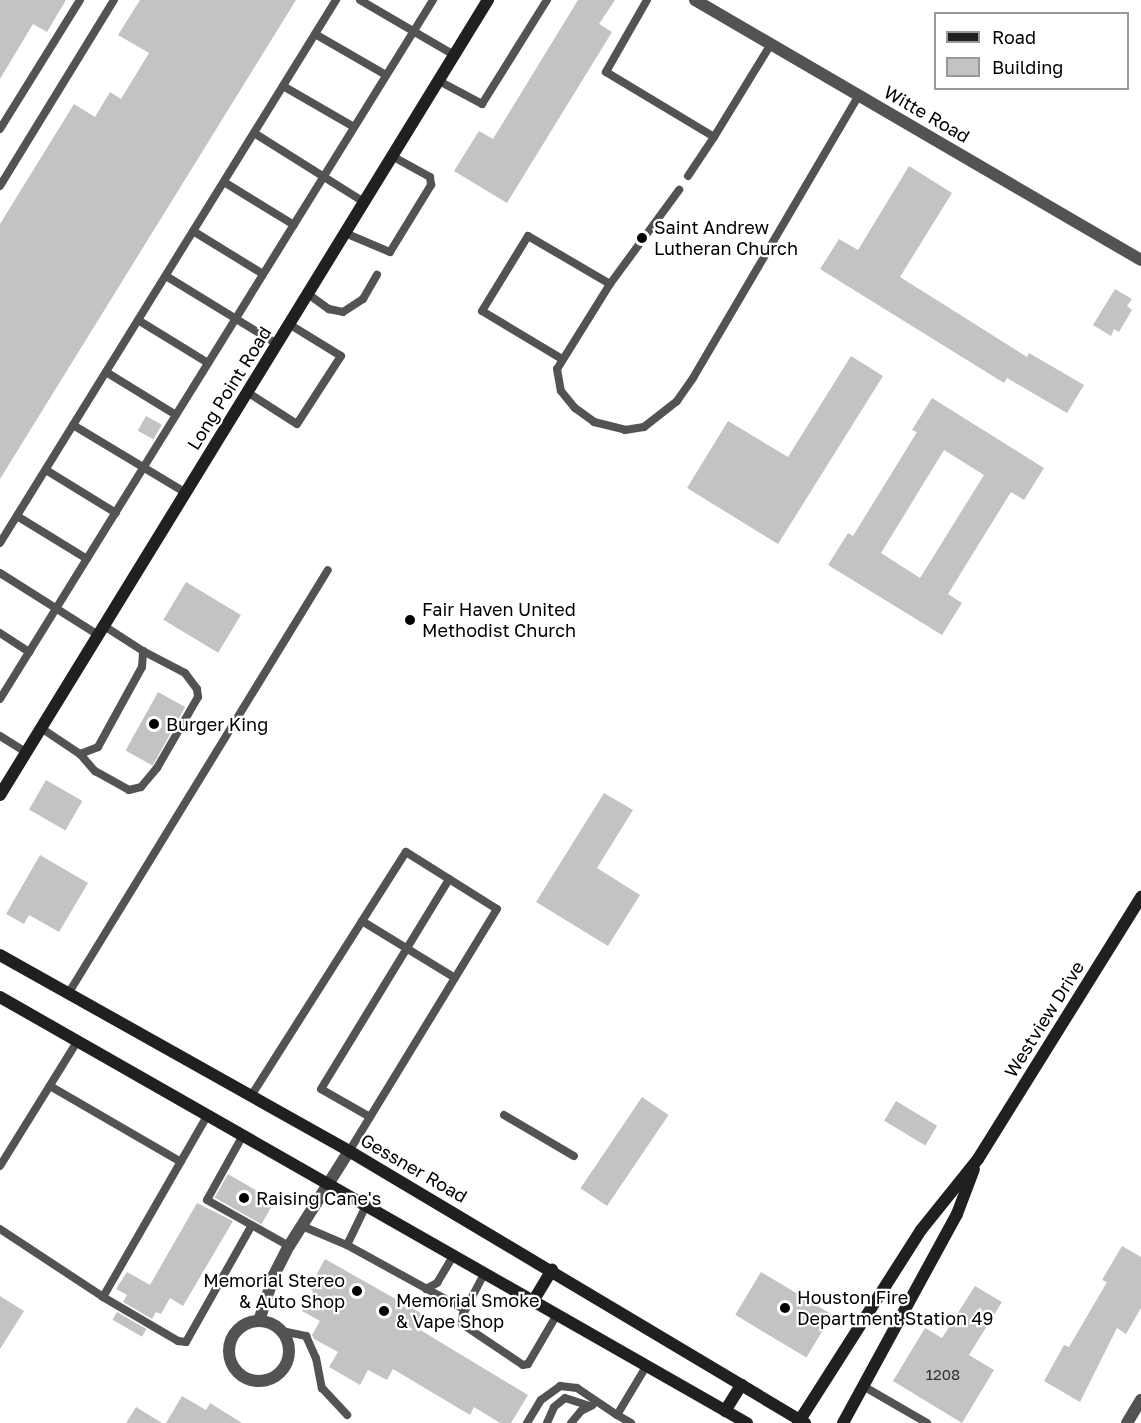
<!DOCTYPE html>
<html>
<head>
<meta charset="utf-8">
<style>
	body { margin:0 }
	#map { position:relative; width:1141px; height:1423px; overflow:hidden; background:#fff; font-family:"Golos Text",sans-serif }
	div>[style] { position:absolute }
	.building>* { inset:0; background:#c3c3c3; transform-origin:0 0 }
	.service>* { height:8px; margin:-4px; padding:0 4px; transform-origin:4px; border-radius:4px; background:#535353 }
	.minor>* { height:12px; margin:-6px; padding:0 6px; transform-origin:6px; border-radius:6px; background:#535353 }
	.minor>.ring { margin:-6px; padding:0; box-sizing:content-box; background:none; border:12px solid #535353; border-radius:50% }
	.tertiary>* { height:12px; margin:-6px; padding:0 6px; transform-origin:6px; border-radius:6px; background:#535353 }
	.secondary>* { height:12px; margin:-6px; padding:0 6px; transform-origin:6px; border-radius:6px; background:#202020 }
	.dots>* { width:16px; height:16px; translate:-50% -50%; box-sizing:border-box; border:3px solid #fff; border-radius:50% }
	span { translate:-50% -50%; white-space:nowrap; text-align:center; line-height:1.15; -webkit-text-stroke:4.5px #fff; paint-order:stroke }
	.number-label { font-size:15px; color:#313131 }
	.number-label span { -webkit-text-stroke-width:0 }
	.street-label { font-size:18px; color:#000 }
	.poi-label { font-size:18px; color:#000 }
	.left { translate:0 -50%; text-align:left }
	.right { translate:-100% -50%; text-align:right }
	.legend { position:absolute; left:934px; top:12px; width:195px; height:78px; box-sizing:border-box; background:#fff; border:2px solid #999; margin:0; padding:8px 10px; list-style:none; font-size:18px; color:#000 }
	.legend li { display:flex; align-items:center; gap:12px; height:30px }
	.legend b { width:30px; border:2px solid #999 }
</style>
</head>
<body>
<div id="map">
	<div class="building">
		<i style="clip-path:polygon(0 0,66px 0,47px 32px,33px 24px,0 79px)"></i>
		<i style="clip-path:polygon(140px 0,296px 0,0 479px,0 224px,74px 104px,95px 117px,110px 92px,121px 99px,149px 53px,118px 35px)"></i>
		<i style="clip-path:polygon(578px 0,615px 0,599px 24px,612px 32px,507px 203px,454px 171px,479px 131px,493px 139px)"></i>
		<i style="clip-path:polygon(909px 166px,952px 193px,900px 277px,1027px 357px,1029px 353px,1084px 385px,1067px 413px,1007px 378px,1004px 383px,820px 269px,839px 239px,858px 250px)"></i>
		<i style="clip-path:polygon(1115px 289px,1132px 299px,1127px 306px,1132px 310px,1119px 332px,1114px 329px,1111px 336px,1093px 325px)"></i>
		<i style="clip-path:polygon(851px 356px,883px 376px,778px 544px,687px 488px,728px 421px,788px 457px)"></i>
		<i style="clip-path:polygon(evenodd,932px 398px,1044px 468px,1024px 500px,1011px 492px,948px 594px,962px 603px,942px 635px,828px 565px,848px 533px,853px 536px,917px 432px,912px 430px,932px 398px,944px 450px,984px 475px,920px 578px,881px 553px,944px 450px)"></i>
		<i style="left:146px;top:416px;width:18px;height:17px;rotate:29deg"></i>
		<i style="left:186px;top:582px;width:64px;height:44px;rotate:31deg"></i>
		<i style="left:158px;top:692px;width:31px;height:67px;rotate:29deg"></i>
		<i style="left:46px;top:780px;width:42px;height:34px;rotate:30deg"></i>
		<i style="clip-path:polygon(604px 793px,633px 810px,597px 868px,640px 895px,608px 946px,536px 902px)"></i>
		<i style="clip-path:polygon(40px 855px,88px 883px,59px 932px,29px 915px,24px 924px,6px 914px)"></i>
		<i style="left:642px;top:1097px;width:32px;height:110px;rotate:34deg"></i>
		<i style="left:896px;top:1101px;width:48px;height:23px;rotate:31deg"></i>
		<i style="left:228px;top:1174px;width:54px;height:27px;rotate:30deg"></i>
		<i style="clip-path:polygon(197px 1203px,233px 1221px,183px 1306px,170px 1298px,161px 1314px,156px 1312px,152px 1319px,123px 1302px,127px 1295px,116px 1289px,127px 1272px,150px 1285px)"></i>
		<i style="clip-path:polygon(1122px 1246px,1141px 1257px,1141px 1308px,1126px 1334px,1117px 1328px,1080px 1402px,1044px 1381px,1064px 1345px,1069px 1347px,1107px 1282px,1102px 1280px)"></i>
		<i style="clip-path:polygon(325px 1259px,424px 1315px,417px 1328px,528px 1395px,511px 1423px,500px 1423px,474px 1407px,470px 1415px,393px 1369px,387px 1380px,368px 1370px,360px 1385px,329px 1367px,338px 1352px,314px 1339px,312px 1335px,320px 1321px,302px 1311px,313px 1291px,309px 1288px)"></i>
		<i style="left:761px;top:1272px;width:83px;height:50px;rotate:31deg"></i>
		<i style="clip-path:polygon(975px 1286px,1002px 1302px,969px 1355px,994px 1370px,962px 1423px,893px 1381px,925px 1328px,942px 1338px)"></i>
		<i style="clip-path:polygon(0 1296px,24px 1311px,0 1349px)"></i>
		<i style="left:117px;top:1312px;width:34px;height:9px;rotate:30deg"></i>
		<i style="clip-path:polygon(182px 1396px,206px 1410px,210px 1403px,242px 1423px,166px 1423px)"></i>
		<i style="clip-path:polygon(136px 1407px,162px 1423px,126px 1423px)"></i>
	</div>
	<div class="service">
		<i style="left:360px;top:0;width:109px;rotate:30.3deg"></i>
		<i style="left:647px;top:0;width:83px;rotate:119.7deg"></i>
		<i style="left:606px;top:72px;width:126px;rotate:31deg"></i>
		<i style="left:714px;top:137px;width:109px;rotate:-58.5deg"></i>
		<i style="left:315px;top:34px;width:82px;rotate:30deg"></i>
		<i style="left:439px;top:81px;width:49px;rotate:28.1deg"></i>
		<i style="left:482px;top:104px;width:123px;rotate:-58deg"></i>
		<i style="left:283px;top:86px;width:82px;rotate:30deg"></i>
		<i style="left:0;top:129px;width:152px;rotate:-58.2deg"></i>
		<i style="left:254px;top:133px;width:130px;rotate:32.1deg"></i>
		<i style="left:688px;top:176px;width:47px;rotate:-56.3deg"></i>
		<i style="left:224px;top:182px;width:82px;rotate:31.6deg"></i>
		<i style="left:0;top:186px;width:218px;rotate:-58.5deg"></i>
		<i style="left:193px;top:231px;width:82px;rotate:31.6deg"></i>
		<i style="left:345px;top:233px;width:49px;rotate:22.9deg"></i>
		<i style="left:390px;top:252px;width:79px;rotate:-58.5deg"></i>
		<i style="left:431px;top:185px;width:8px;rotate:-97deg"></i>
		<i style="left:430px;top:177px;width:43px;rotate:-151.1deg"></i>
		<i style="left:166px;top:276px;width:130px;rotate:31.5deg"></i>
		<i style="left:610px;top:284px;width:117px;rotate:-53.7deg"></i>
		<i style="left:308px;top:294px;width:26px;rotate:36deg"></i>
		<i style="left:329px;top:309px;width:14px;rotate:12deg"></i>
		<i style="left:343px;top:312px;width:24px;rotate:-33deg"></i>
		<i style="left:363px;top:299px;width:28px;rotate:-60deg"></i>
		<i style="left:138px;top:320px;width:82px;rotate:31.6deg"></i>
		<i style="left:562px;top:359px;width:93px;rotate:-149deg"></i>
		<i style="left:482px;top:311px;width:88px;rotate:-58.5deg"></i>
		<i style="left:528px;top:236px;width:95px;rotate:30.3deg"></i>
		<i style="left:610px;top:284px;width:100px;rotate:121.9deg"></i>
		<i style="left:557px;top:369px;width:22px;rotate:80deg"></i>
		<i style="left:561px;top:391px;width:22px;rotate:51deg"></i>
		<i style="left:575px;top:408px;width:24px;rotate:36deg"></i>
		<i style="left:594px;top:422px;width:32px;rotate:14deg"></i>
		<i style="left:625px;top:430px;width:19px;rotate:-9deg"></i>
		<i style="left:644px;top:427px;width:42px;rotate:-38.2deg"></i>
		<i style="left:677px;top:401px;width:28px;rotate:-55deg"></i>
		<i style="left:693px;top:378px;width:328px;rotate:-59.6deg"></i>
		<i style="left:106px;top:372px;width:82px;rotate:31.6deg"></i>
		<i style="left:247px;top:392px;width:59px;rotate:32.6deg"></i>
		<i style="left:297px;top:424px;width:81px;rotate:-57.1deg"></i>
		<i style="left:341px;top:356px;width:61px;rotate:-148.4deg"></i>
		<i style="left:73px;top:425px;width:132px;rotate:31deg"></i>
		<i style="left:46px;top:470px;width:82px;rotate:31.6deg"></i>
		<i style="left:17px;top:516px;width:82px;rotate:31.6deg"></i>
		<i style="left:0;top:543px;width:639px;rotate:-58.25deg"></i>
		<i style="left:0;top:573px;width:116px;rotate:32.3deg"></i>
		<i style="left:0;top:633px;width:35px;rotate:33deg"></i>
		<i style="left:0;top:699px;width:822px;rotate:-58.22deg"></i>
		<i style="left:41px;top:728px;width:47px;rotate:33.7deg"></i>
		<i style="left:80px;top:754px;width:19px;rotate:-21deg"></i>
		<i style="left:98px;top:747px;width:91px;rotate:-61.2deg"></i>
		<i style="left:142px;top:667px;width:16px;rotate:-86deg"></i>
		<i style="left:143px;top:651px;width:46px;rotate:-147.3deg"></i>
		<i style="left:0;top:736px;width:31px;rotate:32deg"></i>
		<i style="left:80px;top:754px;width:23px;rotate:49deg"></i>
		<i style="left:95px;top:771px;width:39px;rotate:29deg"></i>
		<i style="left:129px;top:790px;width:12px;rotate:-14deg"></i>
		<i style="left:141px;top:787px;width:25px;rotate:-50deg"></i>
		<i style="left:157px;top:768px;width:82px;rotate:-60deg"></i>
		<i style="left:198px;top:697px;width:8px;rotate:-97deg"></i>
		<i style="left:197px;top:689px;width:20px;rotate:-127deg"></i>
		<i style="left:185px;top:673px;width:47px;rotate:-152.4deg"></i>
		<i style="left:362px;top:921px;width:109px;rotate:31.5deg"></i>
		<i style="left:68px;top:994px;width:497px;rotate:-58.5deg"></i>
		<i style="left:50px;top:1086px;width:151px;rotate:30.1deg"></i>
		<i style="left:251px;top:1096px;width:289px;rotate:-57.6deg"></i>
		<i style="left:406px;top:852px;width:107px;rotate:32.1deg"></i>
		<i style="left:497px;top:909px;width:284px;rotate:121.4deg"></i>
		<i style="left:504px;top:1115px;width:81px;rotate:30.4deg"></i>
		<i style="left:370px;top:1117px;width:56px;rotate:-150.3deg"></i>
		<i style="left:321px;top:1089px;width:246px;rotate:-58.6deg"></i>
		<i style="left:242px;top:1137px;width:72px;rotate:119.1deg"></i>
		<i style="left:207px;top:1200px;width:94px;rotate:29.3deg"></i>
		<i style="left:0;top:1166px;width:146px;rotate:-58.2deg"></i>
		<i style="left:302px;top:1226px;width:49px;rotate:22.9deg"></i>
		<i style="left:347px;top:1245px;width:135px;rotate:28.8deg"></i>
		<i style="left:0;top:1229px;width:123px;rotate:33.4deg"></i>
		<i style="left:103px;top:1297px;width:87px;rotate:30.4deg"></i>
		<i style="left:178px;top:1341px;width:8px;rotate:7deg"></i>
		<i style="left:186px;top:1342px;width:134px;rotate:-60.6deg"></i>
		<i style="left:347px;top:1245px;width:41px;rotate:-64.1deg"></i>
		<i style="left:483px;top:1276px;width:43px;rotate:117.8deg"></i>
		<i style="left:463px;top:1314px;width:10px;rotate:96deg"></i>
		<i style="left:462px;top:1324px;width:73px;rotate:33.9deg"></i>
		<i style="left:523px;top:1365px;width:5px;rotate:-11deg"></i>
		<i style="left:528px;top:1364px;width:56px;rotate:-59.7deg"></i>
		<i style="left:426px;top:1289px;width:13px;rotate:-29deg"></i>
		<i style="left:437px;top:1283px;width:29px;rotate:-59deg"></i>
		<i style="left:103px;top:1297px;width:209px;rotate:-60.1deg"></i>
		<i style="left:282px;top:1331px;width:25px;rotate:12deg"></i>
		<i style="left:306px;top:1336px;width:24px;rotate:66deg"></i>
		<i style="left:316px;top:1358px;width:31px;rotate:79deg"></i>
		<i style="left:322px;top:1388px;width:37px;rotate:47deg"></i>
		<i style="left:863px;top:1386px;width:74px;rotate:30deg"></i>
		<i style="left:527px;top:1423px;width:27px;rotate:-59deg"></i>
		<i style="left:541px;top:1400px;width:24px;rotate:-36deg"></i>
		<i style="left:560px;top:1386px;width:17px;rotate:7deg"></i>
		<i style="left:577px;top:1388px;width:48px;rotate:34deg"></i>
		<i style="left:547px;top:1423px;width:17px;rotate:-66deg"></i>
		<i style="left:554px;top:1407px;width:14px;rotate:-39deg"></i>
		<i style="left:565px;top:1398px;width:26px;rotate:18deg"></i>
		<i style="left:571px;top:1423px;width:16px;rotate:-50deg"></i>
		<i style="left:581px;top:1411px;width:13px;rotate:-27deg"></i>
		<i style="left:631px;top:1423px;width:16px;rotate:-150deg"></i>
		<i style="left:617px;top:1415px;width:58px;rotate:-59deg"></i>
	</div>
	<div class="minor">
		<i class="ring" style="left:229px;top:1321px;width:48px;height:48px"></i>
		<i style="left:259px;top:1321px;width:48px;rotate:-71.9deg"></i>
		<i style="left:274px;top:1275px;width:33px;rotate:-63deg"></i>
		<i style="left:289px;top:1246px;width:112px;rotate:-57.7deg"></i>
		<i style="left:1127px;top:1423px;width:27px;rotate:-59deg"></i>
	</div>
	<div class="tertiary">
		<i style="left:695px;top:0;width:516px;rotate:30.24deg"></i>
	</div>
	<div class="secondary">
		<i style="left:0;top:795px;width:933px;rotate:-58.46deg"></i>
		<i style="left:0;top:955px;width:400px;rotate:29.3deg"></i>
		<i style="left:349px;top:1151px;width:531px;rotate:30.82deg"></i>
		<i style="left:0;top:997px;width:860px;rotate:29.7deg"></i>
		<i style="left:532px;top:1303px;width:39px;rotate:-59deg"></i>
		<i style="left:725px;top:1411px;width:31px;rotate:-58deg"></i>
		<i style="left:798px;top:1423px;width:229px;rotate:-57.5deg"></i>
		<i style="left:921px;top:1230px;width:91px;rotate:-51.2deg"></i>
		<i style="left:978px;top:1159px;width:309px;rotate:-58.1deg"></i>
		<i style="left:843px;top:1423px;width:238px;rotate:-61.4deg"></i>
		<i style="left:957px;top:1214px;width:48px;rotate:-69.3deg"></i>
	</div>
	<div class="dots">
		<i style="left:642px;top:238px;background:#000"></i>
		<i style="left:410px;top:620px;background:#000"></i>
		<i style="left:154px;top:724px;background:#000"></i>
		<i style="left:244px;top:1198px;background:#000"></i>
		<i style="left:357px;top:1291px;background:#000"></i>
		<i style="left:785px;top:1308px;background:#000"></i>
		<i style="left:384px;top:1311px;background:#000"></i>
	</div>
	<div class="number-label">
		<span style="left:943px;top:1375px">1208</span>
	</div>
	<div class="street-label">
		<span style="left:927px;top:114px;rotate:30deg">Witte Road</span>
		<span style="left:229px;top:388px;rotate:-58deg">Long Point Road</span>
		<span style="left:1044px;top:1019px;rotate:-58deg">Westview Drive</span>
		<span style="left:414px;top:1168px;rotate:30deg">Gessner Road</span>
	</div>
	<div class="poi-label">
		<span class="left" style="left:654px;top:238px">Saint Andrew<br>Lutheran Church</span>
		<span class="left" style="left:422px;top:620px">Fair Haven United<br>Methodist Church</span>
		<span class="left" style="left:166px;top:724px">Burger King</span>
		<span class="left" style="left:256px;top:1198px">Raising Cane's</span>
		<span class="right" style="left:345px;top:1291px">Memorial Stereo<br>&amp; Auto Shop</span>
		<span class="left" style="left:797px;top:1308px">Houston Fire<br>Department Station 49</span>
		<span class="left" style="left:396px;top:1311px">Memorial Smoke<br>&amp; Vape Shop</span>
	</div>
	<ul class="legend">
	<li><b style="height:8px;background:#202020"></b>Road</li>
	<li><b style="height:16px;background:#c3c3c3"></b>Building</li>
	</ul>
</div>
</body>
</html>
